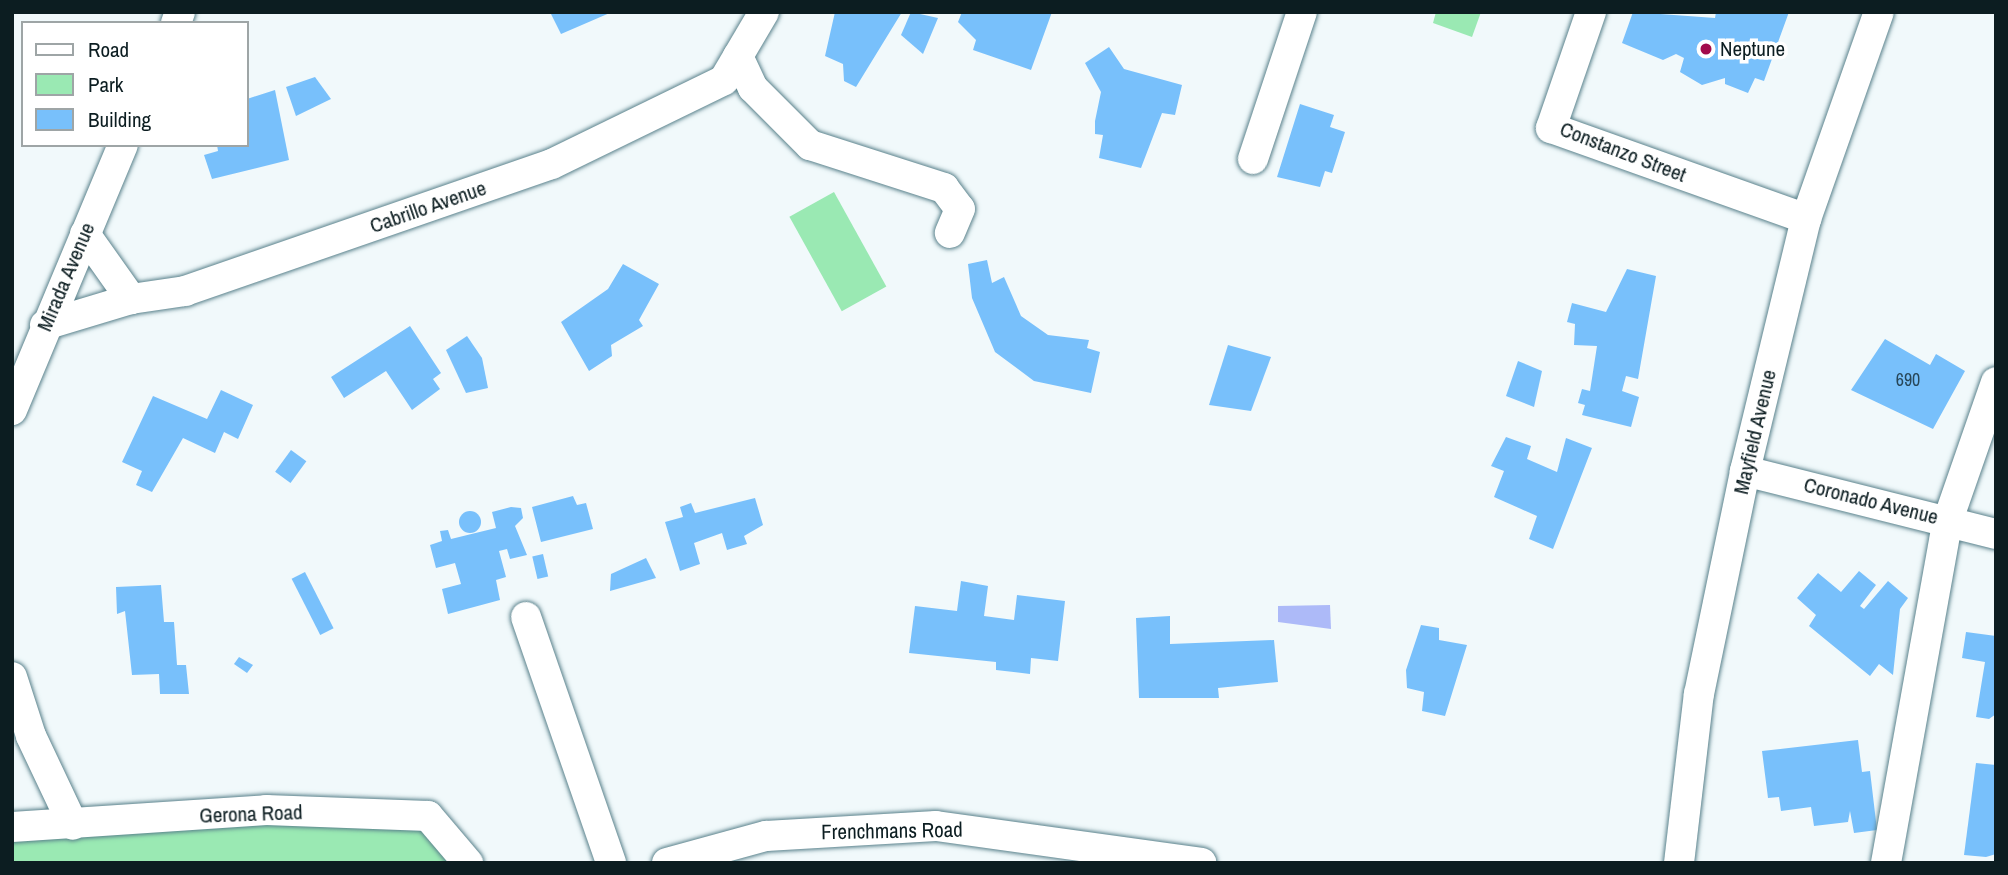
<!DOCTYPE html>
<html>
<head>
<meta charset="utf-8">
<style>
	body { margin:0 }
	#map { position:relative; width:2008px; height:875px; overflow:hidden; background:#f1f9fb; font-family:"Archivo Narrow",sans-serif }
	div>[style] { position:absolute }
	.green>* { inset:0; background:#9ae9b3; transform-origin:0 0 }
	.water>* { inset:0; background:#adbaf8 }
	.building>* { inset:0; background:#78c0fb; transform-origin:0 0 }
	.round { border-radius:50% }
	.roads { filter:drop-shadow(0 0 2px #5a828c) drop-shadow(0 0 2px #5a828c) }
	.minor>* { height:30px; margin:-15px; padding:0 15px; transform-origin:15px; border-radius:15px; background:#fff }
	.dots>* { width:19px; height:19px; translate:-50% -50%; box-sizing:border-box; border:4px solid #fff; border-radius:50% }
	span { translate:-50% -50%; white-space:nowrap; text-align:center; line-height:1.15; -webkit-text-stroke:7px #fff; paint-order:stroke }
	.number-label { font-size:18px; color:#274658 }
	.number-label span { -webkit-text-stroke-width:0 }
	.poi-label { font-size:21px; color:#0c1d21 }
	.left { translate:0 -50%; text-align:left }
	.street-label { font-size:21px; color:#0c1d21 }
	.frame { position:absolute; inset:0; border:14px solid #0c1d21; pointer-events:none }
	.legend { position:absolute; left:21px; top:21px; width:228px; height:126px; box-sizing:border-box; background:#fff; border:2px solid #9ea5a6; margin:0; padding:9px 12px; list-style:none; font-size:21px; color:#0c1d21 }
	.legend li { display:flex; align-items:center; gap:14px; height:35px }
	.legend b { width:35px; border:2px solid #9ea5a6 }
</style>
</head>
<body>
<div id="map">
	<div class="green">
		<i style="clip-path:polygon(1436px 12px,1481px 12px,1472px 37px,1433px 23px)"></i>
		<i style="left:834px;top:192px;width:108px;height:51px;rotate:61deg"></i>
		<i style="clip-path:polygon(266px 820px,403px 825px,436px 836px,448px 863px,12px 863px,12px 841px)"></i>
	</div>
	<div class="water">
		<i style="clip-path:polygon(1330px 605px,1331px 629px,1278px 622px,1278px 606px)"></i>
	</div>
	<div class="building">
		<i style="clip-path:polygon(550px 12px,612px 12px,561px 34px)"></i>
		<i style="clip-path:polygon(835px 12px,902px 12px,856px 87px,844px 81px,843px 64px,825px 56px)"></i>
		<i style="clip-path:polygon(911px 12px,938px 18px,923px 54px,901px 35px)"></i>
		<i style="clip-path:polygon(962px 12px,1052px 12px,1031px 70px,973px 50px,976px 40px,958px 22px)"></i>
		<i style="clip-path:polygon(1633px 12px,1715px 18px,1716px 12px,1789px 12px,1764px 81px,1755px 78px,1748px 93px,1725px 84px,1725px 78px,1702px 85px,1680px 72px,1684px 58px,1676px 54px,1663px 60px,1622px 43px)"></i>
		<i style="clip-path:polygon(1109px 47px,1124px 69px,1182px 85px,1175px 115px,1162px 113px,1141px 168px,1099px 158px,1103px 135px,1095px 134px,1095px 121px,1101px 92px,1085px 63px)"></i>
		<i style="clip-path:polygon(315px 77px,331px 99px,296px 116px,286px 87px)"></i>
		<i style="clip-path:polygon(275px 90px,289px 160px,212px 179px,204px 155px,218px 151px,217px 145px,247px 145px,247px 99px)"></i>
		<i style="clip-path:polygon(1300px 104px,1334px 115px,1330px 127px,1345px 132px,1332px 173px,1325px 171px,1320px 187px,1277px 177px)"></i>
		<i style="clip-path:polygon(987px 260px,992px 283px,1004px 277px,1021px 316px,1048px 335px,1089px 340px,1087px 348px,1100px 352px,1091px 393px,1034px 381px,995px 352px,972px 298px,968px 264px)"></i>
		<i style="clip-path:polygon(623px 264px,659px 284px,639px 320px,643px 326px,611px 345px,612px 356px,589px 371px,561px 322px,608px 289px)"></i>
		<i style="clip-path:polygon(1627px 269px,1656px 276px,1638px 379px,1626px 376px,1622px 391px,1639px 397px,1631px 427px,1582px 415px,1585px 405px,1578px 403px,1582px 389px,1590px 391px,1597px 346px,1574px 345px,1575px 324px,1567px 322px,1572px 303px,1606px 312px)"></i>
		<i style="clip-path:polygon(410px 326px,441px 373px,433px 379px,440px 389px,412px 410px,386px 371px,344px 398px,331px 377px)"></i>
		<i style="clip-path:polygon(467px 336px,482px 358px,488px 388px,466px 393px,446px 350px)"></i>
		<i style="clip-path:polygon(1885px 339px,1930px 365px,1936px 354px,1965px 371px,1933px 429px,1851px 390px)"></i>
		<i style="clip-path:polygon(1228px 345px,1271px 357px,1251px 411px,1209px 405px)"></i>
		<i style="clip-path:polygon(1518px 361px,1542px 371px,1534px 407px,1506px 396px)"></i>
		<i style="clip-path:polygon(221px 390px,253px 405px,238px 439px,224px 432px,215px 453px,183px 438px,152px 492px,136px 485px,142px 471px,122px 462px,153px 396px,207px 419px)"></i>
		<i style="clip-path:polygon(1506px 437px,1531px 446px,1527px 459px,1557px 472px,1566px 438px,1592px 448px,1553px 549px,1529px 539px,1537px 516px,1494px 497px,1504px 471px,1491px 466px)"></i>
		<i style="left:291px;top:450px;width:19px;height:27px;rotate:36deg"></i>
		<i style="clip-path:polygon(573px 496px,577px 505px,586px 503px,593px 529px,541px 542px,532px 507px)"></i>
		<i style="clip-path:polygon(755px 498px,763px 525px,744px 536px,747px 544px,727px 550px,722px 533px,694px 543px,700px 564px,680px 571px,665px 522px,683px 517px,680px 507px,691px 503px,695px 513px)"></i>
		<i style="clip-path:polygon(511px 507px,521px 508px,523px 518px,515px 526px,527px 555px,510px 559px,507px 549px,499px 551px,506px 577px,496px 580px,500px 600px,448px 614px,442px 589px,461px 584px,455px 563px,436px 568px,430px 545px,442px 541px,440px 531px,448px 530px,451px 539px,496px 528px,492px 512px)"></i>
		<i class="round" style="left:459px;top:511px;width:22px;height:22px"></i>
		<i style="left:543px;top:554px;width:23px;height:11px;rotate:77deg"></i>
		<i style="clip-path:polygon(646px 558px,656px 578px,610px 591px,611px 574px)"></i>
		<i style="clip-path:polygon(1859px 571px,1876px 585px,1860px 606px,1864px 609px,1888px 581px,1908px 598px,1900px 609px,1893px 675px,1879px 664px,1870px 676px,1809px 626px,1816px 615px,1797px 598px,1818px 573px,1841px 592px)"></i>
		<i style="left:305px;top:572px;width:63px;height:15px;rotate:63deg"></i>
		<i style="clip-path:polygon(961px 581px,988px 586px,984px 616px,1014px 620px,1017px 595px,1065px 601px,1058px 661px,1031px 658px,1030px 674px,996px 670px,996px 662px,909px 653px,915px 606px,957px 611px)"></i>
		<i style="clip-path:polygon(161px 585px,164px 622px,174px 622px,177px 665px,186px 665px,189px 694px,160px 694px,159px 674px,132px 675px,125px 611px,117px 614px,116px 587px)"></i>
		<i style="clip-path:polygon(1170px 616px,1170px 644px,1274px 640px,1278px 682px,1218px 688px,1219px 698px,1139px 698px,1136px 618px)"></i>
		<i style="clip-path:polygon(1421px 625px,1439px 628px,1439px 640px,1467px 645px,1445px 716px,1422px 711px,1424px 692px,1407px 688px,1406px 670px)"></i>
		<i style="clip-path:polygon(1966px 632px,1996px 636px,1996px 714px,1989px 719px,1976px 717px,1985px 662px,1962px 658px)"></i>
		<i style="clip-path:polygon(239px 657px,253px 665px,247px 673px,234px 664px)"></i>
		<i style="clip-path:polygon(1858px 740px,1862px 772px,1870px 771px,1877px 830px,1854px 833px,1850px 811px,1848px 822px,1814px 826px,1811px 807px,1781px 811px,1779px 797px,1768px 798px,1762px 751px)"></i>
		<i style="clip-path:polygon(1976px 763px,1996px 765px,1996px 854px,1986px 857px,1964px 855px)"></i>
	</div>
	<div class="roads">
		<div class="minor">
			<i style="left:1591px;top:12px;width:123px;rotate:109deg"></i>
			<i style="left:1551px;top:128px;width:271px;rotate:19.6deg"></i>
			<i style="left:176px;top:23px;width:12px;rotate:-70deg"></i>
			<i style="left:738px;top:56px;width:35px;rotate:65deg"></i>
			<i style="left:753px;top:88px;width:81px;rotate:45deg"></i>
			<i style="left:810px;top:145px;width:141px;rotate:17.8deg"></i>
			<i style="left:944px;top:188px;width:26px;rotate:53deg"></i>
			<i style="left:960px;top:209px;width:26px;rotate:113deg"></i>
			<i style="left:1253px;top:159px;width:155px;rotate:-71.6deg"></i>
			<i style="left:85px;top:234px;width:80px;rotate:54.7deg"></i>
			<i style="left:45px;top:325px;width:90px;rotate:-16.8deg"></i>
			<i style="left:131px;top:299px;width:55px;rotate:-8.4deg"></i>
			<i style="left:185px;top:291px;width:388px;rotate:-19.1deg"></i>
			<i style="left:552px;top:164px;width:191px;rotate:-26deg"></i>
			<i style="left:724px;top:80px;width:79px;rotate:-59.5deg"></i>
			<i style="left:12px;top:410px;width:287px;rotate:-67.3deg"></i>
			<i style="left:1745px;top:471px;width:259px;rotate:14.1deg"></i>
			<i style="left:526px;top:617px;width:260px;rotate:70.9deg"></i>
			<i style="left:12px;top:677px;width:62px;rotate:72.1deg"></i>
			<i style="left:31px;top:736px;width:98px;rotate:64.7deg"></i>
			<i style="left:12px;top:827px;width:255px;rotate:-3.8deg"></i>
			<i style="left:266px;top:810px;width:162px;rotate:2.1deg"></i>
			<i style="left:428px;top:816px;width:62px;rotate:49.6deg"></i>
			<i style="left:667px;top:863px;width:103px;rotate:-15.3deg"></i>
			<i style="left:766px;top:836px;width:170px;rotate:-3.4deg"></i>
			<i style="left:936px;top:826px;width:268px;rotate:7.9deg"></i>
			<i style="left:1679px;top:863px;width:170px;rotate:-83.3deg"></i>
			<i style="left:1699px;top:694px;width:228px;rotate:-78.3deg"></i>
			<i style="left:1745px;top:471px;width:259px;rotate:-76.4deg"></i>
			<i style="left:1806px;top:219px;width:219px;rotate:-70.6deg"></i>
			<i style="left:1886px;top:863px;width:349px;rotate:-79.8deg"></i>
			<i style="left:1948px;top:520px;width:146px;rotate:-70.8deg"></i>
		</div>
	</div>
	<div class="dots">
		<i style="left:1706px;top:49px;background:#a20b4b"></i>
	</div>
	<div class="number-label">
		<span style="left:1908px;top:380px">690</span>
	</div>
	<div class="poi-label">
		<span class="left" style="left:1720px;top:49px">Neptune</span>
	</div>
	<div class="street-label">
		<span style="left:1623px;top:152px;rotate:21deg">Constanzo Street</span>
		<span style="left:428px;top:207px;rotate:-19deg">Cabrillo Avenue</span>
		<span style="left:66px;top:277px;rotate:-67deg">Mirada Avenue</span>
		<span style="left:1755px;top:432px;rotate:-77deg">Mayfield Avenue</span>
		<span style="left:1871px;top:501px;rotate:14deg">Coronado Avenue</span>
		<span style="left:251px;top:814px;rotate:-2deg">Gerona Road</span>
		<span style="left:892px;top:831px;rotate:-1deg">Frenchmans Road</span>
	</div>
	<div class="frame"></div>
	<ul class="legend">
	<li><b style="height:9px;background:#fff"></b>Road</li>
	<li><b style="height:19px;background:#9ae9b3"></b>Park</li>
	<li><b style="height:19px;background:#78c0fb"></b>Building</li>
	</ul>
</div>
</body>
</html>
